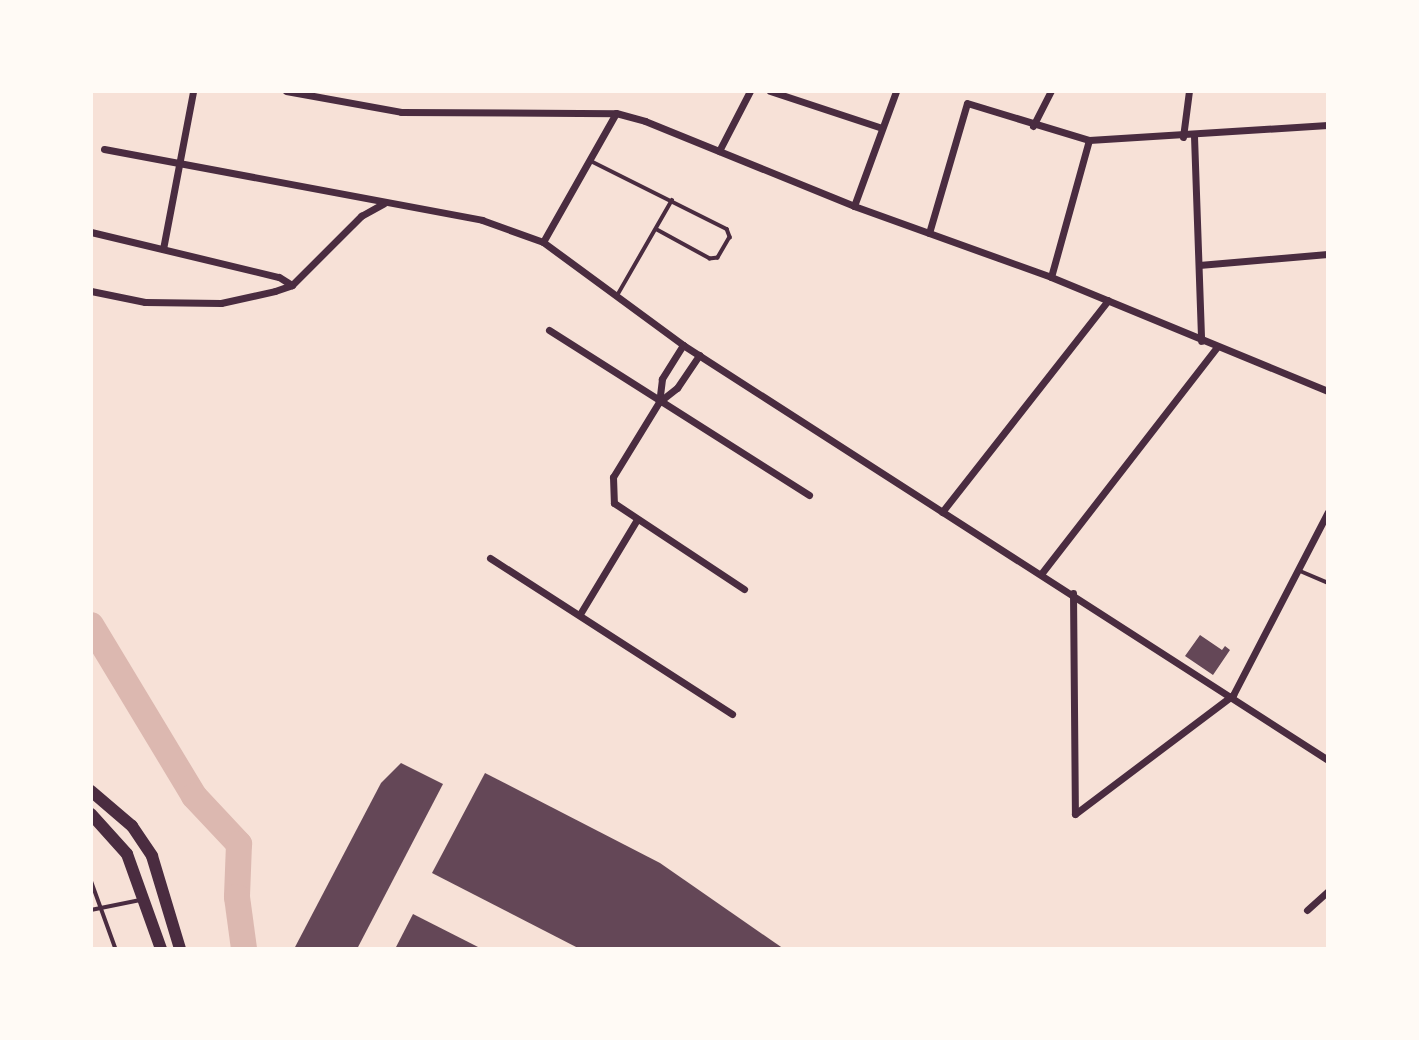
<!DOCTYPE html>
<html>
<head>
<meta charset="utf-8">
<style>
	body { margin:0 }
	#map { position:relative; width:1419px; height:1040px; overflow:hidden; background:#f7e1d7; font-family:"Zilla Slab",serif }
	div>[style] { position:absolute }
	.river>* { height:26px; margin:-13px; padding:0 13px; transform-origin:13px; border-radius:13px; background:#dcb8b0 }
	.building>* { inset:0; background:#644757 }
	.service>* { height:3.5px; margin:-1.75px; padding:0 1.75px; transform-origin:1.75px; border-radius:1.75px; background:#4a2c40 }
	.minor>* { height:7px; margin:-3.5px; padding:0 3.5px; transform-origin:3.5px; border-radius:3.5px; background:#4a2c40 }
	.primary>* { height:12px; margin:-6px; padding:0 6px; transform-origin:6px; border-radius:6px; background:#4a2c40 }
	span { translate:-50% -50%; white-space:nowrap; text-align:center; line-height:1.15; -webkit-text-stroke:7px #fffaf5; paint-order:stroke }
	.frame { position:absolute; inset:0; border:93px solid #fffaf5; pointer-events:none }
</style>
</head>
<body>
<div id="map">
	<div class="river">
		<i style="left:91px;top:625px;width:200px;rotate:58.9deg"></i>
		<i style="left:194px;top:796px;width:66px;rotate:46.8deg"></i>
		<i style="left:239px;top:844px;width:53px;rotate:92.2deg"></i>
		<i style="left:237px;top:897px;width:52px;rotate:82.3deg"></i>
	</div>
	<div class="building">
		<i style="clip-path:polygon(1200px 635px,1222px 650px,1225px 646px,1230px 650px,1213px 675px,1185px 656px)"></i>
		<i style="clip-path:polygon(401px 763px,443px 784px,357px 949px,294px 949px,381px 783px)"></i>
		<i style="clip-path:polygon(485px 773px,660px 863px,784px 949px,580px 949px,432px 873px)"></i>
		<i style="clip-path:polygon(413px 914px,482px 949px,395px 949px)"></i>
	</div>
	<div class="service">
		<i style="left:591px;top:161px;width:152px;rotate:26.6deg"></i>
		<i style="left:727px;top:229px;width:9px;rotate:69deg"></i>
		<i style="left:730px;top:237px;width:24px;rotate:120deg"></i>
		<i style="left:718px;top:258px;width:8px;rotate:173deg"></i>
		<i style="left:710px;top:259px;width:60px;rotate:-151.3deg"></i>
		<i style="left:618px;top:294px;width:108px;rotate:-60.1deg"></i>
		<i style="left:1298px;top:570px;width:33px;rotate:23deg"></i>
		<i style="left:91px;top:880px;width:73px;rotate:70.1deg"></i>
		<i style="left:91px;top:910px;width:50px;rotate:-11.5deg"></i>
	</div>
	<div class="minor">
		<i style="left:286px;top:91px;width:117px;rotate:10.3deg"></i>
		<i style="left:401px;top:112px;width:215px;rotate:0.3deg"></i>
		<i style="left:616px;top:113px;width:30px;rotate:15deg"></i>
		<i style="left:645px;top:121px;width:226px;rotate:22.1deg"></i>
		<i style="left:854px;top:206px;width:209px;rotate:19.8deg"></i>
		<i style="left:1051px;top:277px;width:300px;rotate:22.4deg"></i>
		<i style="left:770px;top:91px;width:118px;rotate:18.3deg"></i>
		<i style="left:1033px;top:126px;width:39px;rotate:-63deg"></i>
		<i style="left:1194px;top:136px;width:205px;rotate:88deg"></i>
		<i style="left:1183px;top:137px;width:46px;rotate:-82.6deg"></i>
		<i style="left:104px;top:149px;width:385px;rotate:10.6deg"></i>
		<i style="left:482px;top:220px;width:65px;rotate:19.8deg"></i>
		<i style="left:543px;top:242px;width:174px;rotate:36.3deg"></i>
		<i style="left:683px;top:345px;width:767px;rotate:32.76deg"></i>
		<i style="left:719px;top:151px;width:68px;rotate:-62.7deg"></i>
		<i style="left:854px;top:206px;width:122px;rotate:-69.9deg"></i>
		<i style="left:91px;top:232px;width:193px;rotate:13.5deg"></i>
		<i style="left:279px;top:277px;width:15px;rotate:32deg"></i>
		<i style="left:929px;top:233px;width:135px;rotate:-73.7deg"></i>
		<i style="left:967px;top:103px;width:127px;rotate:16.9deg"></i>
		<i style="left:1089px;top:140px;width:239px;rotate:-3.6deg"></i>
		<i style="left:543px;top:242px;width:148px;rotate:-60.5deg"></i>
		<i style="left:163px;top:249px;width:161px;rotate:-79.2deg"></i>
		<i style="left:1199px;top:265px;width:129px;rotate:-4.9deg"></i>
		<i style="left:1051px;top:277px;width:142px;rotate:-74.5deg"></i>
		<i style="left:91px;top:291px;width:55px;rotate:11.5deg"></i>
		<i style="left:145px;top:302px;width:76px;rotate:0.8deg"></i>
		<i style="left:221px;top:303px;width:55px;rotate:-12.5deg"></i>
		<i style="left:275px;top:291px;width:18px;rotate:-19deg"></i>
		<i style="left:292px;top:285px;width:98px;rotate:-45deg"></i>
		<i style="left:361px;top:216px;width:26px;rotate:-29deg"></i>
		<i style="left:549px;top:330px;width:308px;rotate:32.4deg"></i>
		<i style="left:683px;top:345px;width:40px;rotate:122deg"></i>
		<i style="left:662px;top:379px;width:23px;rotate:97deg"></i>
		<i style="left:659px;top:402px;width:88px;rotate:121.5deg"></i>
		<i style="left:613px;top:477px;width:26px;rotate:88deg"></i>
		<i style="left:614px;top:503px;width:156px;rotate:33.5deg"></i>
		<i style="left:659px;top:402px;width:23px;rotate:-38deg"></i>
		<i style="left:677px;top:388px;width:40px;rotate:-56deg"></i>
		<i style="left:942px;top:512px;width:269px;rotate:-51.9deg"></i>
		<i style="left:490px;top:558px;width:288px;rotate:32.8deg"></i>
		<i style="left:1041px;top:574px;width:287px;rotate:-52.2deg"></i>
		<i style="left:1073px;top:593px;width:221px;rotate:89.5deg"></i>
		<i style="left:580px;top:614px;width:109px;rotate:-58.9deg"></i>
		<i style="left:1075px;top:814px;width:198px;rotate:-37deg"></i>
		<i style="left:1233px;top:695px;width:206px;rotate:-62.6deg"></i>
		<i style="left:1307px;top:910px;width:28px;rotate:-42deg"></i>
	</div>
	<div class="primary">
		<i style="left:91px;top:791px;width:54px;rotate:40.5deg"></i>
		<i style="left:132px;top:826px;width:36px;rotate:56deg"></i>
		<i style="left:152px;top:856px;width:97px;rotate:73.2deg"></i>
		<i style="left:91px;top:814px;width:54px;rotate:48deg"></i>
		<i style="left:127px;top:854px;width:101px;rotate:70.3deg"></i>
	</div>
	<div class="frame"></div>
</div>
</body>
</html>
